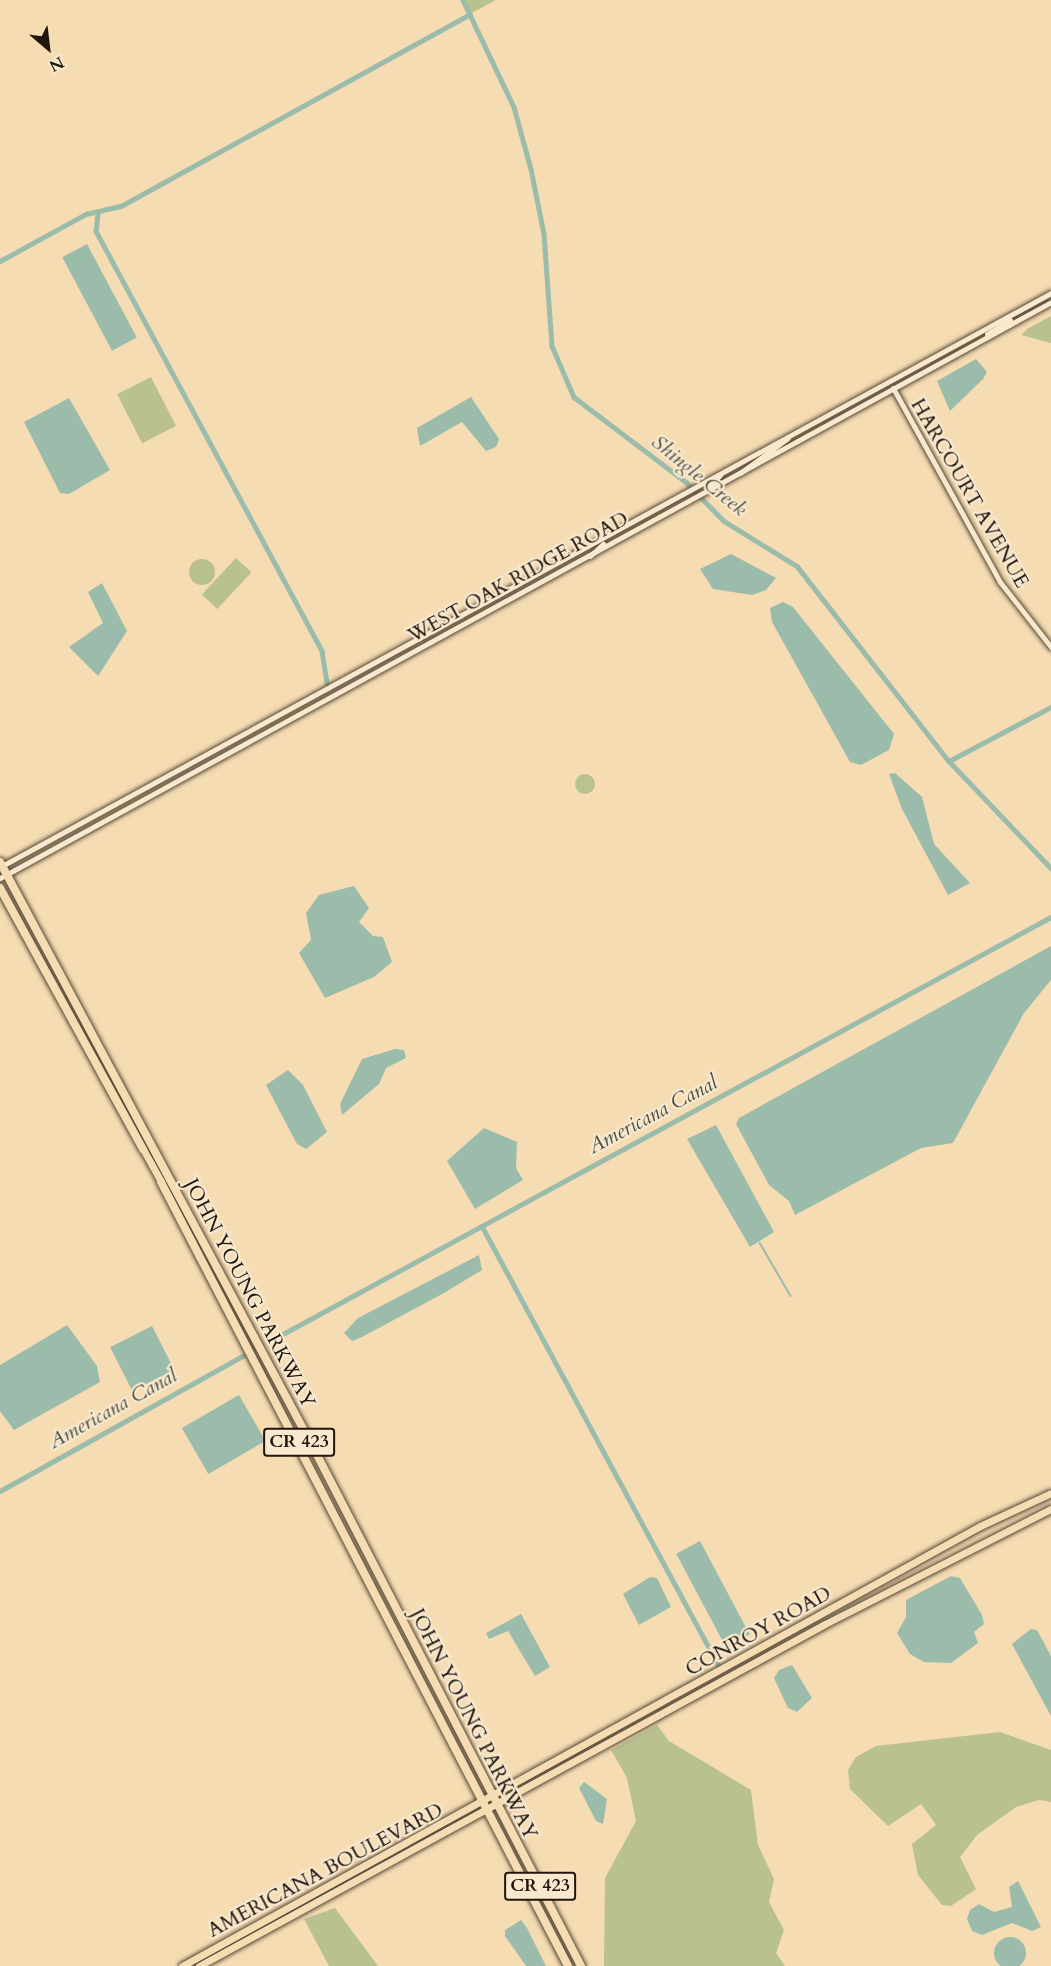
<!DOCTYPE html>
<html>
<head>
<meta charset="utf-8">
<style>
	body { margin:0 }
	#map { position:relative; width:1051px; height:1966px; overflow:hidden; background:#f5dcb3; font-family:Cardo,serif }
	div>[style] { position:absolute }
	.green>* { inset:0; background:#b8c18f; transform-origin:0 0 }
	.round { border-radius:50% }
	.water>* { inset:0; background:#9cbcab; transform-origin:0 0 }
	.stream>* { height:1.5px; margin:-0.75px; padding:0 0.75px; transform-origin:0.75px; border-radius:0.75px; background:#9cbcab }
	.canal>* { height:4.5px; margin:-2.25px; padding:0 2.25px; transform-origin:2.25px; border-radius:2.25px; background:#9cbcab }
	.roads { filter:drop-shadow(0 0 2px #554836) drop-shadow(0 0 2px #554836) }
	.minor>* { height:5px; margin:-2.5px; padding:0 2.5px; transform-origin:2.5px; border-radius:2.5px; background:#f8e8ce }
	.major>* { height:7px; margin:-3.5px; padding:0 3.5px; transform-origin:3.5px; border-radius:3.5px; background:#f5dcb3 }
	.highway>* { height:8px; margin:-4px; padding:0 4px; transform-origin:4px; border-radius:4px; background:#f5dcb3 }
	span { translate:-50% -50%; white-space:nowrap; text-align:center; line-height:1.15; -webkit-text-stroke:4.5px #f8e8ce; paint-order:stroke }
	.shield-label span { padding:2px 4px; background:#f8e8ce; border:2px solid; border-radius:4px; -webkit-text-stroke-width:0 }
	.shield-label { font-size:18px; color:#20160d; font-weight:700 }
	.street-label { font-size:20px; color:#20160d }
	.water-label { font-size:21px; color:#4b5044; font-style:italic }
	.north { position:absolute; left:18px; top:18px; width:60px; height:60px; -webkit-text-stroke:4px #f8e8ce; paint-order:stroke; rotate:152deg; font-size:16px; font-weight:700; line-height:24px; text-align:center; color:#20160d }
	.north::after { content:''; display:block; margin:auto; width:21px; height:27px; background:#20160d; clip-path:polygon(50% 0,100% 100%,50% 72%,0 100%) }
</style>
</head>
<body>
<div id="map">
	<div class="green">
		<i style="clip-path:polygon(462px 0,496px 0,470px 14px)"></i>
		<i style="clip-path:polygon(1051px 316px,1051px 343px,1021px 335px,1027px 329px)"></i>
		<i style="left:151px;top:377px;width:55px;height:38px;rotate:63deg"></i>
		<i style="left:236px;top:558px;width:21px;height:50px;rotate:43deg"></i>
		<i class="round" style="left:189px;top:559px;width:26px;height:26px"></i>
		<i class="round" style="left:575px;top:774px;width:20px;height:20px"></i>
		<i style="clip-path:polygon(657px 1725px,669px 1741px,751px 1790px,758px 1845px,774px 1879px,769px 1902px,784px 1930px,776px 1953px,785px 1966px,604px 1966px,605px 1878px,636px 1821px,627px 1778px,611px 1750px)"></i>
		<i style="clip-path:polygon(1000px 1732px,1051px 1750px,1051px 1802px,1039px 1800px,1016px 1807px,977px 1835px,960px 1857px,976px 1889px,951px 1906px,942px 1905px,918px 1875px,912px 1844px,936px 1825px,921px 1804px,888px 1826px,850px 1789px,848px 1770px,856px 1757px,876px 1746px)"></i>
		<i style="clip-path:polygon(335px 1908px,378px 1966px,329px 1966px,304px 1919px)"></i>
	</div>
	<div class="water">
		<i style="left:87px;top:244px;width:106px;height:28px;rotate:62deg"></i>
		<i style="clip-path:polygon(976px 359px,987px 372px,983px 379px,950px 411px,937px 381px)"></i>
		<i style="clip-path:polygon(471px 397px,499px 439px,496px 447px,486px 451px,462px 422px,420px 446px,417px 428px)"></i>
		<i style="clip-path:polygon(69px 398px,110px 470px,69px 494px,60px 493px,24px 422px)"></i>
		<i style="clip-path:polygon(731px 554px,776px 578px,766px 590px,752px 595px,713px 589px,700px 569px)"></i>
		<i style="clip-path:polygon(102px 583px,127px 631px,98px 676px,69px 647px,103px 623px,88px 592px)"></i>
		<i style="clip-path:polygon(783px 602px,793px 607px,894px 734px,889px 750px,861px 765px,850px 762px,772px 622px,770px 608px)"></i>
		<i style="clip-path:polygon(895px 773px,922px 797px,934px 844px,970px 883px,948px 895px,902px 809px,889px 774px)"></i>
		<i style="clip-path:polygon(354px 886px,369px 908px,359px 922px,373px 936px,383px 937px,392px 962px,374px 977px,325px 998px,299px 953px,311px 940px,306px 913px,319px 895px)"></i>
		<i style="clip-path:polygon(1051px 946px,1051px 980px,1024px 1013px,953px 1143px,921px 1148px,795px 1215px,789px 1201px,769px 1185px,736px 1124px,739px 1118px)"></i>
		<i style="clip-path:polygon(395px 1049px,404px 1050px,406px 1058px,386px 1068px,379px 1084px,342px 1115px,340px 1104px,362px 1059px)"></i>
		<i style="clip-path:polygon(288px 1070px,303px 1085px,327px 1132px,306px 1149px,297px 1144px,266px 1085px)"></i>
		<i style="clip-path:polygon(716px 1125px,774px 1232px,750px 1247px,687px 1139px)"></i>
		<i style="clip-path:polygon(484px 1128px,517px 1142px,516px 1168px,523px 1180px,475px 1209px,447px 1161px)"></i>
		<i style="clip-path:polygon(479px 1255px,482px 1270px,444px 1293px,362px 1337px,352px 1341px,344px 1333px,358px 1318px)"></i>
		<i style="clip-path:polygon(67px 1325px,97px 1366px,100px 1382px,14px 1430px,0 1411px,0 1365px)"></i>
		<i style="left:152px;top:1326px;width:49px;height:47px;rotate:63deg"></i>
		<i style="left:239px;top:1395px;width:53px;height:66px;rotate:60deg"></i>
		<i style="left:700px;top:1541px;width:106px;height:27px;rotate:62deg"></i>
		<i style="clip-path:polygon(951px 1576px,960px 1578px,982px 1615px,984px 1624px,974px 1632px,978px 1643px,951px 1663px,924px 1662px,910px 1654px,897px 1633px,906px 1617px,906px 1600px)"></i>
		<i style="clip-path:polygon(650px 1577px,657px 1578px,671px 1607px,639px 1625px,623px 1594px)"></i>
		<i style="clip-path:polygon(521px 1614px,550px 1667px,535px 1676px,508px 1631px,489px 1639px,486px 1633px)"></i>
		<i style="clip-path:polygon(1031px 1629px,1037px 1630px,1051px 1656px,1051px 1716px,1012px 1644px)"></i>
		<i style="clip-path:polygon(792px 1665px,812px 1698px,797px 1712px,788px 1708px,774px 1678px,779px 1670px)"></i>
		<i style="clip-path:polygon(584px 1782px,607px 1799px,603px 1824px,596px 1821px,579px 1788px)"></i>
		<i style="clip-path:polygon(1018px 1881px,1041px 1927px,1032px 1931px,1012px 1923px,982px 1935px,972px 1931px,967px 1919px,970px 1910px,979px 1904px,994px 1912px,1012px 1907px,1009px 1887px)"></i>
		<i style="clip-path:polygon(521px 1920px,527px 1928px,546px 1966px,526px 1966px,505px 1936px,505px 1930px)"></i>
		<i class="round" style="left:994px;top:1937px;width:32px;height:32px"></i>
	</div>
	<div class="stream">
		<i style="left:760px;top:1243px;width:61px;rotate:59.7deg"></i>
	</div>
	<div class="canal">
		<i style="left:463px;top:0;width:119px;rotate:64.5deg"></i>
		<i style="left:514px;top:107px;width:64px;rotate:74.7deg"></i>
		<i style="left:531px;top:169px;width:66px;rotate:78.7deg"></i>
		<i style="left:544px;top:234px;width:112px;rotate:85.9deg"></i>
		<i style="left:552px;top:346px;width:56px;rotate:66.7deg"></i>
		<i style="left:574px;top:397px;width:141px;rotate:37.2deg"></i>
		<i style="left:686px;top:482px;width:54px;rotate:45.7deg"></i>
		<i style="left:724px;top:521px;width:86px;rotate:31.7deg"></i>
		<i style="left:797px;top:566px;width:247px;rotate:52.1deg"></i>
		<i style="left:949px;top:761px;width:148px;rotate:46.4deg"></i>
		<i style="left:98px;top:213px;width:18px;rotate:96deg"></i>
		<i style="left:96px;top:231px;width:477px;rotate:61.7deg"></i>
		<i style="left:322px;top:651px;width:33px;rotate:81deg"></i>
		<i style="left:0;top:261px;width:98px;rotate:-28.7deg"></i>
		<i style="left:86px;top:214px;width:36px;rotate:-13deg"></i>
		<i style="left:121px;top:206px;width:398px;rotate:-28.8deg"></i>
		<i style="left:949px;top:761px;width:115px;rotate:-27.9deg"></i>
		<i style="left:482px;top:1226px;width:500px;rotate:61.7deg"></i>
		<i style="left:270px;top:1341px;width:889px;rotate:-28.5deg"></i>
		<i style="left:0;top:1491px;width:278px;rotate:-29.1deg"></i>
	</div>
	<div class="roads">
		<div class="minor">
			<i style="left:987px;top:334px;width:27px;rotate:-31deg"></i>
			<i style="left:893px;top:388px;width:222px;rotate:61.1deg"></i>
			<i style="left:1000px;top:582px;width:83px;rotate:51.9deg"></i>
			<i style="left:740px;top:473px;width:59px;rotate:-36.1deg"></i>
			<i style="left:709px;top:486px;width:16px;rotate:-45deg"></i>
			<i style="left:590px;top:556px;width:18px;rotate:-43deg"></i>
			<i style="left:0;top:867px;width:1198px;rotate:-28.64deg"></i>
			<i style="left:0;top:878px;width:1198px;rotate:-28.72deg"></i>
		</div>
		<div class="major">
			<i style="left:143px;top:1149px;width:38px;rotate:61deg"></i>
			<i style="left:182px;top:1966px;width:911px;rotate:-28.87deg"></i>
			<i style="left:980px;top:1526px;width:78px;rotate:-24.9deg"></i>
			<i style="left:199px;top:1966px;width:713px;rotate:-28.65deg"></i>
			<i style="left:825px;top:1624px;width:254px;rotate:-27deg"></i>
		</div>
		<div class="highway">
			<i style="left:0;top:862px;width:668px;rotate:61.86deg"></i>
			<i style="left:315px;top:1451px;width:580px;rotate:62.68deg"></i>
			<i style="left:0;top:888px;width:298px;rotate:61.3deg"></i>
			<i style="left:161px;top:1182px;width:883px;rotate:62.56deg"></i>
		</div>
	</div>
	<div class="shield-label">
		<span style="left:299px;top:1442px">CR 423</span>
		<span style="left:540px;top:1886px">CR 423</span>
	</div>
	<div class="street-label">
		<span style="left:970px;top:493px;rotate:60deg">HARCOURT AVENUE</span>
		<span style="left:518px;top:577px;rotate:-29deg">WEST OAK RIDGE ROAD</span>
		<span style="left:250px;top:1293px;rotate:62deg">JOHN YOUNG PARKWAY</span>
		<span style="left:758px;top:1631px;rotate:-29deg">CONROY ROAD</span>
		<span style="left:474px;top:1724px;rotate:63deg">JOHN YOUNG PARKWAY</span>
		<span style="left:325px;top:1870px;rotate:-28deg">AMERICANA BOULEVARD</span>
	</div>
	<div class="water-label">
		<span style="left:699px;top:476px;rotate:39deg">Shingle Creek</span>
		<span style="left:653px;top:1115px;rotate:-28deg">Americana Canal</span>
		<span style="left:113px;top:1409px;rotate:-29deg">Americana Canal</span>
	</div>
	<div class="north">N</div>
</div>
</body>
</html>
